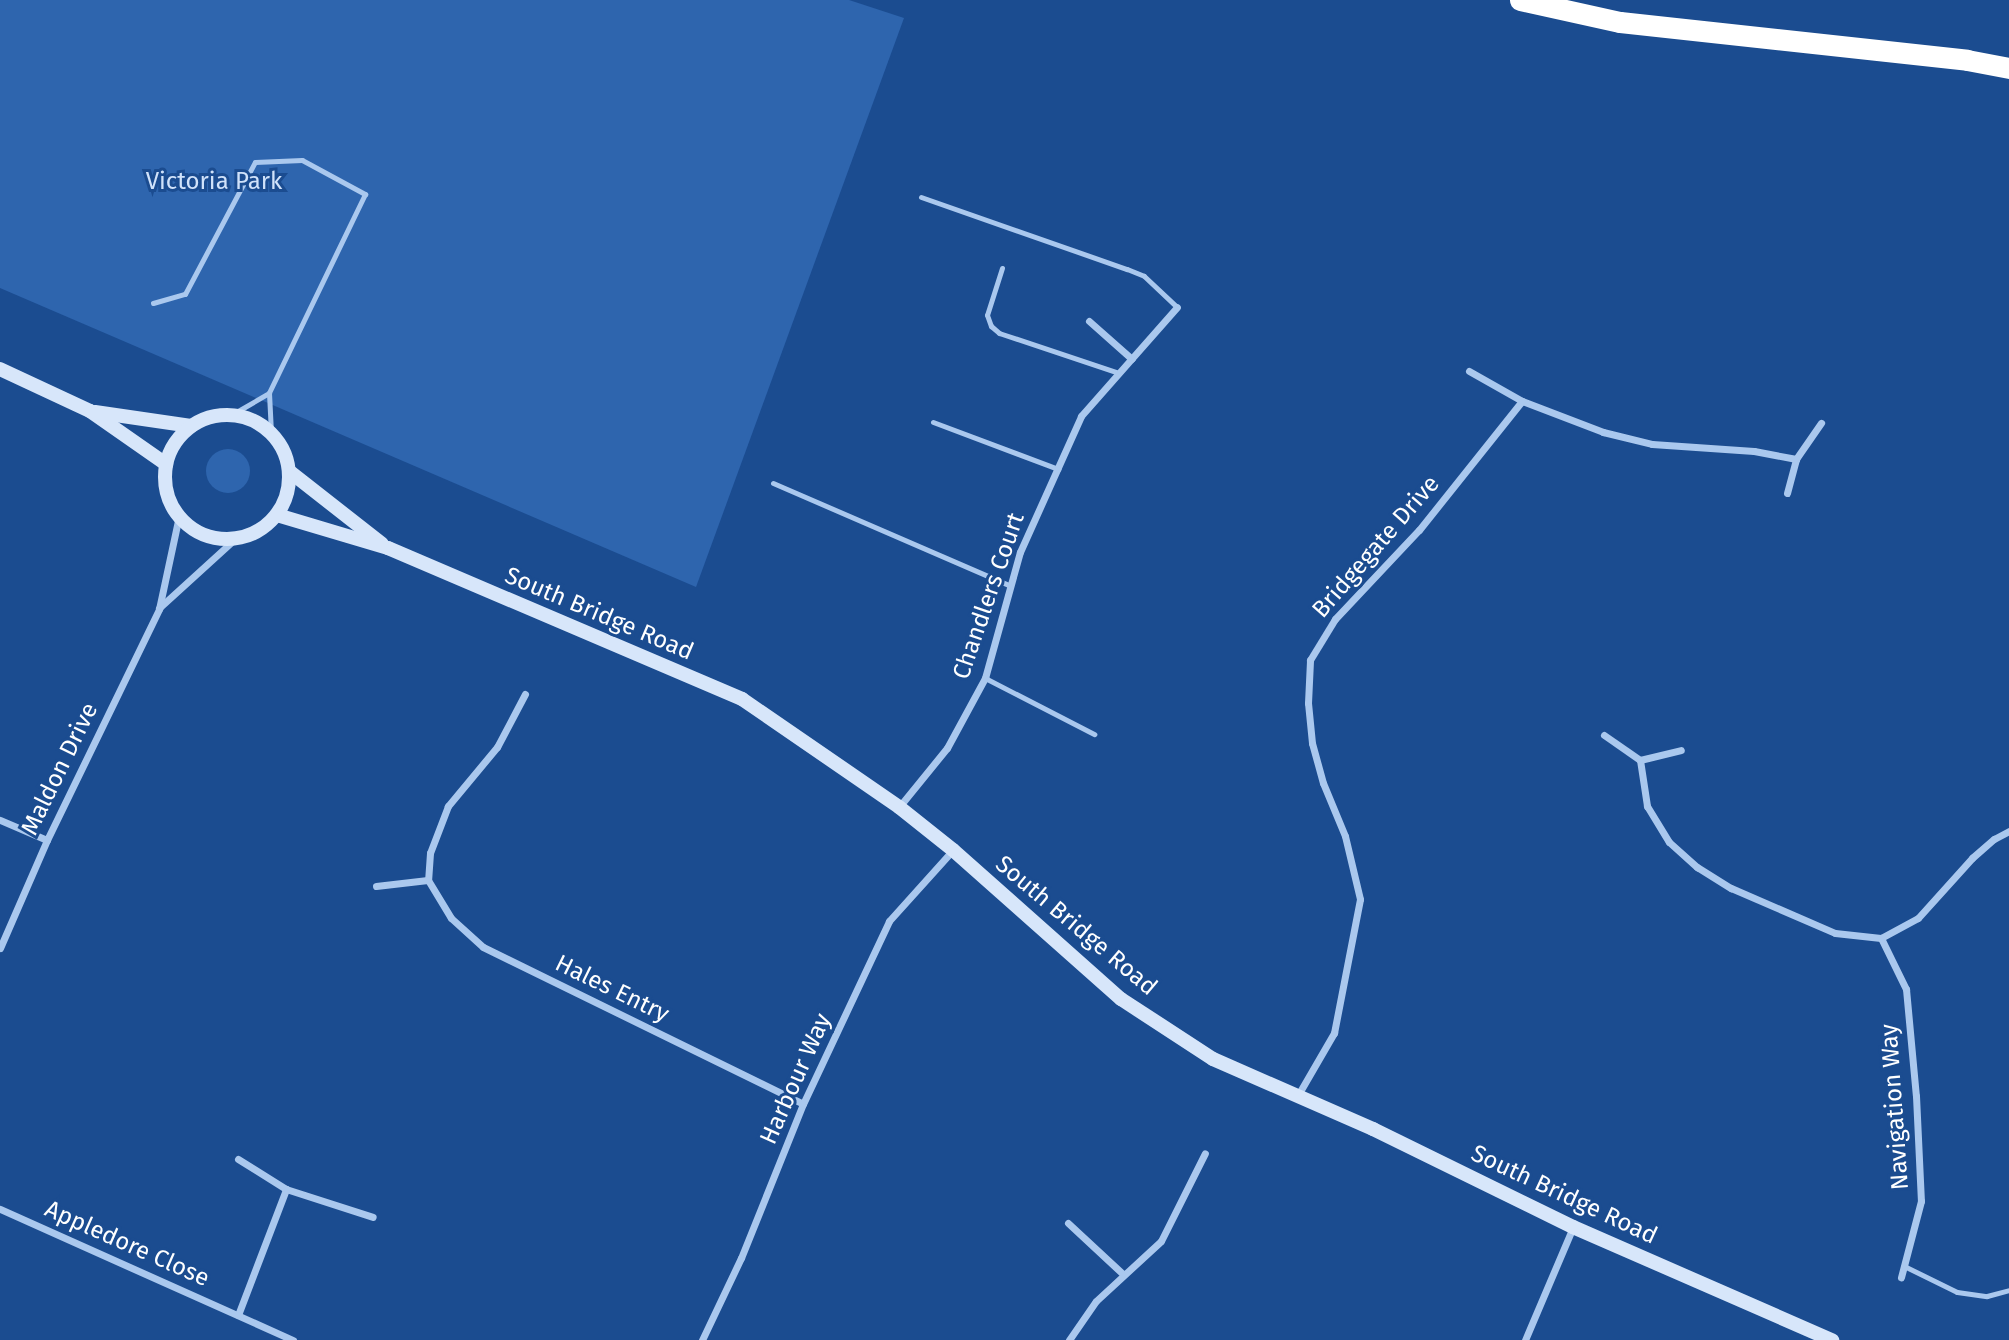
<!DOCTYPE html>
<html>
<head>
<meta charset="utf-8">
<style>
	body { margin:0 }
	#map { position:relative; width:2009px; height:1340px; overflow:hidden; background:#1b4c90; font-family:"Fira Sans",sans-serif }
	div>[style] { position:absolute }
	.green>* { inset:0; background:#2e65ae }
	.round { border-radius:50% }
	.lane>* { height:5px; margin:-2.5px; padding:0 2.5px; transform-origin:2.5px; border-radius:2.5px; background:#aac8ee }
	.street>* { height:7px; margin:-3.5px; padding:0 3.5px; transform-origin:3.5px; border-radius:3.5px; background:#aac8ee }
	.secondary>* { height:14px; margin:-7px; padding:0 7px; transform-origin:7px; border-radius:7px; background:#d7e6fa }
	.secondary>.ring { margin:-7px; padding:0; box-sizing:content-box; background:none; border:14px solid #d7e6fa; border-radius:50% }
	.highway>* { height:21px; margin:-10.5px; padding:0 10.5px; transform-origin:10.5px; border-radius:10.5px; background:#fff }
	span { translate:-50% -50%; white-space:nowrap; text-align:center; line-height:1.15; -webkit-text-stroke:6px #1b4c90; paint-order:stroke }
	.park-label { font-size:24px; color:#d0e2fa }
	.street-label { font-size:24px; color:#fff }
</style>
</head>
<body>
<div id="map">
	<div class="green">
		<i style="clip-path:polygon(0 0,849px 0,904px 18px,696px 587px,0 288px)"></i>
		<i class="round" style="left:206px;top:449px;width:44px;height:44px"></i>
	</div>
	<div class="lane">
		<i style="left:921px;top:197px;width:218px;rotate:19.3deg"></i>
		<i style="left:1127px;top:269px;width:18px;rotate:22deg"></i>
		<i style="left:1144px;top:276px;width:45px;rotate:43.2deg"></i>
		<i style="left:1002px;top:268px;width:49px;rotate:107.7deg"></i>
		<i style="left:987px;top:315px;width:12px;rotate:70deg"></i>
		<i style="left:991px;top:326px;width:11px;rotate:41deg"></i>
		<i style="left:999px;top:333px;width:126px;rotate:18.4deg"></i>
		<i style="left:153px;top:303px;width:33px;rotate:-16deg"></i>
		<i style="left:185px;top:294px;width:149px;rotate:-62.1deg"></i>
		<i style="left:255px;top:162px;width:47px;rotate:-2.4deg"></i>
		<i style="left:302px;top:160px;width:72px;rotate:28.4deg"></i>
		<i style="left:365px;top:194px;width:221px;rotate:115.8deg"></i>
		<i style="left:269px;top:393px;width:40px;rotate:87.1deg"></i>
		<i style="left:231px;top:415px;width:44px;rotate:-30.1deg"></i>
		<i style="left:933px;top:422px;width:134px;rotate:20.6deg"></i>
		<i style="left:773px;top:483px;width:259px;rotate:23.4deg"></i>
		<i style="left:985px;top:678px;width:123px;rotate:27.2deg"></i>
		<i style="left:1904px;top:1266px;width:59px;rotate:26.1deg"></i>
		<i style="left:1957px;top:1292px;width:30px;rotate:8deg"></i>
		<i style="left:1987px;top:1296px;width:23px;rotate:-15deg"></i>
	</div>
	<div class="street">
		<i style="left:1089px;top:321px;width:57px;rotate:41.5deg"></i>
		<i style="left:1469px;top:371px;width:61px;rotate:29.5deg"></i>
		<i style="left:1522px;top:401px;width:87px;rotate:20.9deg"></i>
		<i style="left:1603px;top:432px;width:50px;rotate:13.8deg"></i>
		<i style="left:1652px;top:444px;width:102px;rotate:3.9deg"></i>
		<i style="left:1754px;top:451px;width:43px;rotate:10.8deg"></i>
		<i style="left:1787px;top:493px;width:35px;rotate:-75deg"></i>
		<i style="left:1796px;top:459px;width:44px;rotate:-55.2deg"></i>
		<i style="left:159px;top:608px;width:104px;rotate:-42.3deg"></i>
		<i style="left:525px;top:694px;width:60px;rotate:117.8deg"></i>
		<i style="left:497px;top:747px;width:77px;rotate:129.7deg"></i>
		<i style="left:448px;top:806px;width:50px;rotate:111deg"></i>
		<i style="left:430px;top:853px;width:27px;rotate:94deg"></i>
		<i style="left:428px;top:880px;width:44px;rotate:58.8deg"></i>
		<i style="left:451px;top:918px;width:43px;rotate:42.2deg"></i>
		<i style="left:483px;top:947px;width:356px;rotate:26.1deg"></i>
		<i style="left:1604px;top:735px;width:44px;rotate:34.8deg"></i>
		<i style="left:1640px;top:760px;width:42px;rotate:-13.7deg"></i>
		<i style="left:1640px;top:760px;width:47px;rotate:81.3deg"></i>
		<i style="left:1647px;top:806px;width:42px;rotate:58.6deg"></i>
		<i style="left:1669px;top:842px;width:38px;rotate:42deg"></i>
		<i style="left:1697px;top:867px;width:40px;rotate:32deg"></i>
		<i style="left:1731px;top:888px;width:113px;rotate:23.4deg"></i>
		<i style="left:1835px;top:933px;width:46px;rotate:6.2deg"></i>
		<i style="left:1881px;top:938px;width:57px;rotate:63.9deg"></i>
		<i style="left:1906px;top:989px;width:107px;rotate:84.7deg"></i>
		<i style="left:1916px;top:1096px;width:105px;rotate:87.3deg"></i>
		<i style="left:1921px;top:1201px;width:79px;rotate:104.7deg"></i>
		<i style="left:899px;top:807px;width:76px;rotate:-50.9deg"></i>
		<i style="left:947px;top:748px;width:80px;rotate:-61.5deg"></i>
		<i style="left:985px;top:678px;width:131px;rotate:-74.5deg"></i>
		<i style="left:1020px;top:552px;width:149px;rotate:-65.8deg"></i>
		<i style="left:1081px;top:416px;width:145px;rotate:-48.6deg"></i>
		<i style="left:0;top:820px;width:51px;rotate:23.1deg"></i>
		<i style="left:376px;top:886px;width:52px;rotate:-6.6deg"></i>
		<i style="left:1881px;top:938px;width:42px;rotate:-28.4deg"></i>
		<i style="left:1918px;top:918px;width:81px;rotate:-48deg"></i>
		<i style="left:1972px;top:858px;width:29px;rotate:-41deg"></i>
		<i style="left:1994px;top:839px;width:17px;rotate:-28deg"></i>
		<i style="left:0;top:948px;width:118px;rotate:-66.5deg"></i>
		<i style="left:47px;top:840px;width:257px;rotate:-64.1deg"></i>
		<i style="left:159px;top:609px;width:95px;rotate:-77.9deg"></i>
		<i style="left:1298px;top:1095px;width:72px;rotate:-59.9deg"></i>
		<i style="left:1334px;top:1033px;width:136px;rotate:-79deg"></i>
		<i style="left:1360px;top:899px;width:65px;rotate:-103.4deg"></i>
		<i style="left:1345px;top:836px;width:57px;rotate:-112.5deg"></i>
		<i style="left:1323px;top:783px;width:41px;rotate:-105.4deg"></i>
		<i style="left:1312px;top:743px;width:40px;rotate:-95.7deg"></i>
		<i style="left:1308px;top:703px;width:43px;rotate:-87.3deg"></i>
		<i style="left:1310px;top:660px;width:48px;rotate:-58.6deg"></i>
		<i style="left:1335px;top:619px;width:122px;rotate:-46.7deg"></i>
		<i style="left:1419px;top:530px;width:165px;rotate:-51.4deg"></i>
		<i style="left:238px;top:1159px;width:57px;rotate:32deg"></i>
		<i style="left:286px;top:1189px;width:91px;rotate:17.8deg"></i>
		<i style="left:0;top:1209px;width:321px;rotate:24.1deg"></i>
		<i style="left:1068px;top:1223px;width:76px;rotate:42.9deg"></i>
		<i style="left:238px;top:1315px;width:135px;rotate:-69.1deg"></i>
		<i style="left:702px;top:1340px;width:91px;rotate:-64.6deg"></i>
		<i style="left:741px;top:1258px;width:166px;rotate:-68.1deg"></i>
		<i style="left:803px;top:1104px;width:202px;rotate:-64.8deg"></i>
		<i style="left:889px;top:921px;width:96px;rotate:-48deg"></i>
		<i style="left:1069px;top:1340px;width:47px;rotate:-55.3deg"></i>
		<i style="left:1096px;top:1301px;width:88px;rotate:-42.7deg"></i>
		<i style="left:1161px;top:1241px;width:98px;rotate:-63.4deg"></i>
		<i style="left:1525px;top:1340px;width:123px;rotate:-67deg"></i>
	</div>
	<div class="secondary">
		<i style="left:0;top:369px;width:99px;rotate:25deg"></i>
		<i style="left:90px;top:411px;width:93px;rotate:34.9deg"></i>
		<i style="left:95px;top:412px;width:97px;rotate:8.3deg"></i>
		<i class="ring" style="left:165px;top:415px;width:110px;height:110px"></i>
		<i style="left:289px;top:471px;width:118px;rotate:38.1deg"></i>
		<i style="left:277px;top:515px;width:116px;rotate:16.6deg"></i>
		<i style="left:388px;top:548px;width:385px;rotate:23.1deg"></i>
		<i style="left:742px;top:699px;width:191px;rotate:34.5deg"></i>
		<i style="left:899px;top:807px;width:69px;rotate:38.5deg"></i>
		<i style="left:953px;top:850px;width:225px;rotate:41.6deg"></i>
		<i style="left:1121px;top:999px;width:110px;rotate:33.1deg"></i>
		<i style="left:1213px;top:1059px;width:175px;rotate:23.6deg"></i>
		<i style="left:1373px;top:1129px;width:223px;rotate:26.1deg"></i>
		<i style="left:1573px;top:1227px;width:283px;rotate:23.6deg"></i>
	</div>
	<div class="highway">
		<i style="left:1520px;top:0;width:102px;rotate:12.4deg"></i>
		<i style="left:1620px;top:22px;width:349px;rotate:6.2deg"></i>
		<i style="left:1967px;top:60px;width:43px;rotate:10.8deg"></i>
	</div>
	<div class="park-label">
		<span style="left:214px;top:182px">Victoria Park</span>
	</div>
	<div class="street-label">
		<span style="left:1376px;top:547px;rotate:-49deg">Bridgegate Drive</span>
		<span style="left:989px;top:596px;rotate:-71deg">Chandlers Court</span>
		<span style="left:599px;top:614px;rotate:23deg">South Bridge Road</span>
		<span style="left:60px;top:769px;rotate:-64deg">Maldon Drive</span>
		<span style="left:1076px;top:926px;rotate:40deg">South Bridge Road</span>
		<span style="left:612px;top:989px;rotate:26deg">Hales Entry</span>
		<span style="left:796px;top:1079px;rotate:-66deg">Harbour Way</span>
		<span style="left:1895px;top:1107px;rotate:-94deg">Navigation Way</span>
		<span style="left:1564px;top:1195px;rotate:25deg">South Bridge Road</span>
		<span style="left:127px;top:1244px;rotate:24deg">Appledore Close</span>
	</div>
</div>
</body>
</html>
